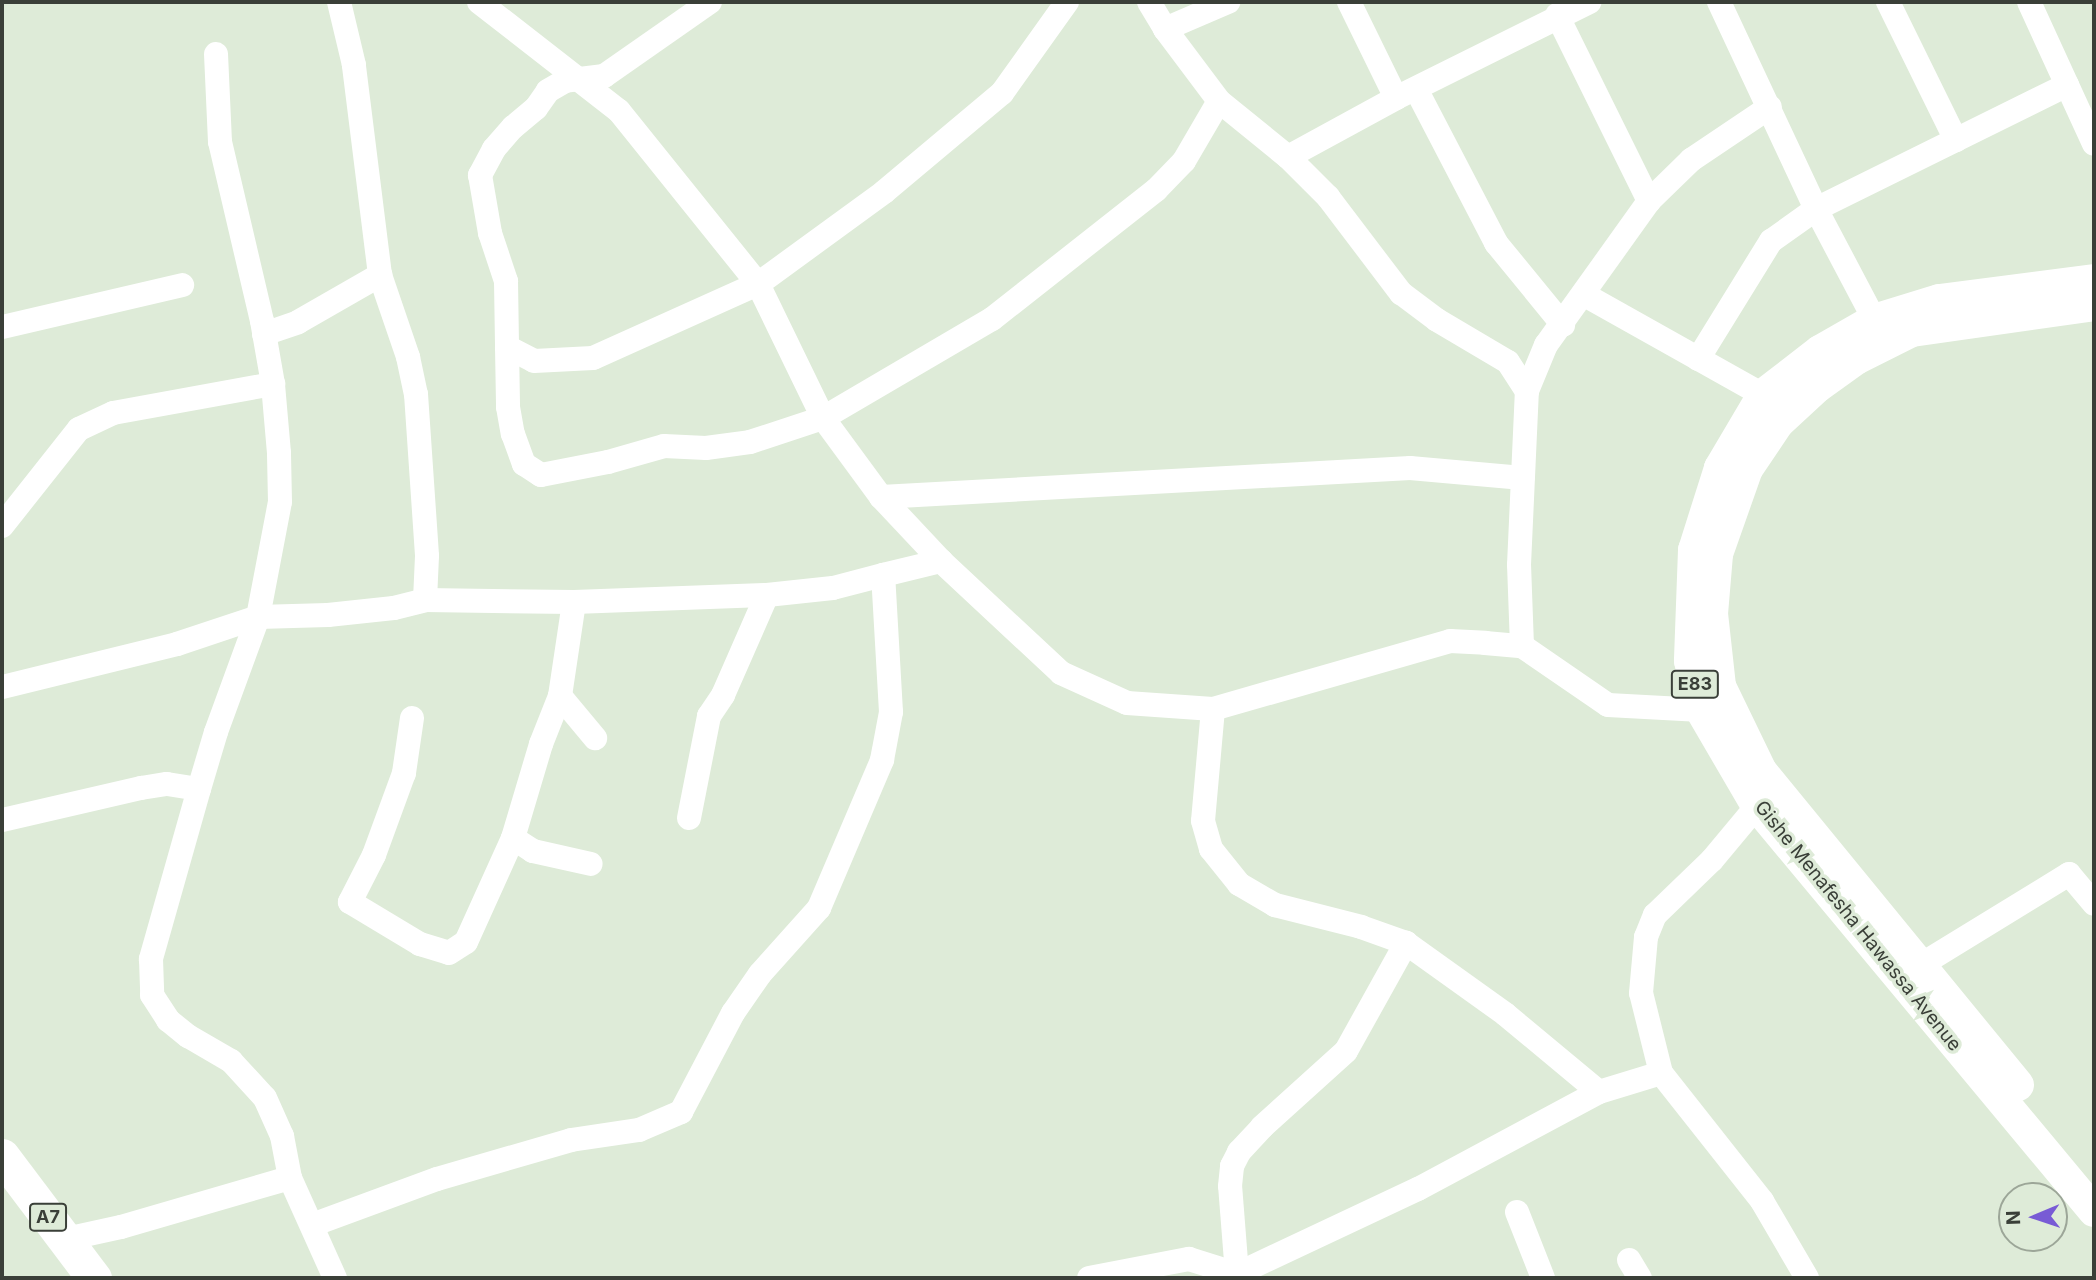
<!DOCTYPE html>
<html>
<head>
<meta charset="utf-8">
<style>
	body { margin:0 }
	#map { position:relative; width:2096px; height:1280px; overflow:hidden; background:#deebd8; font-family:Inter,sans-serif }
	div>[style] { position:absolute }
	.minor>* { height:24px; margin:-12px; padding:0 12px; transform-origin:12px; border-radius:12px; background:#fff }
	.major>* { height:32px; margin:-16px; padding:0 16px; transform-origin:16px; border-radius:16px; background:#fff }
	.highway>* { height:35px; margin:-17.5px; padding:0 17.5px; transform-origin:17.5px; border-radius:17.5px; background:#fff }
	span { translate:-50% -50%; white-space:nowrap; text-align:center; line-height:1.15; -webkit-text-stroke:7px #deebd8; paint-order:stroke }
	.shield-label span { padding:2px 5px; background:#deebd8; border:2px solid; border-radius:5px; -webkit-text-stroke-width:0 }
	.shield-label { font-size:18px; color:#3a3f38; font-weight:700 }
	.street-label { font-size:19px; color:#3a3f38 }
	.frame { position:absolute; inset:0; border:4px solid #3a3f38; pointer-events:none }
	.north { position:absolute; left:1998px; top:1182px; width:70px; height:70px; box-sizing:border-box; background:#deebd8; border:2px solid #9ca698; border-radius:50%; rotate:268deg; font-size:19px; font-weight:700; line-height:28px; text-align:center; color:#3a3f38 }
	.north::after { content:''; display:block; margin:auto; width:24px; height:32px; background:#785bd5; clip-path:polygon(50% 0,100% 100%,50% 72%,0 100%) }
</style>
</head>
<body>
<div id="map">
	<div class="minor">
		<i style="left:479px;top:2px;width:177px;rotate:37.9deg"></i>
		<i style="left:619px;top:111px;width:222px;rotate:51.2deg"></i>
		<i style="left:758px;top:284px;width:149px;rotate:64.1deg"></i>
		<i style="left:823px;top:418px;width:98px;rotate:53.7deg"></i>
		<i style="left:881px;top:497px;width:88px;rotate:46.8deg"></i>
		<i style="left:941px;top:561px;width:164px;rotate:43deg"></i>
		<i style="left:1061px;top:673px;width:72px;rotate:24.4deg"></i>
		<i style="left:1127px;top:703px;width:86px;rotate:4deg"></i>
		<i style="left:1213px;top:709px;width:247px;rotate:-16deg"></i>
		<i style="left:1450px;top:641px;width:35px;rotate:3deg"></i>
		<i style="left:1485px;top:643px;width:37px;rotate:5deg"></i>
		<i style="left:1522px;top:646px;width:104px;rotate:34.5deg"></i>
		<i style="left:1608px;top:705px;width:93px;rotate:3.1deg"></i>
		<i style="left:710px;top:2px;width:129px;rotate:145.1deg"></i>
		<i style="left:604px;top:76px;width:39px;rotate:173deg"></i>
		<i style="left:565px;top:81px;width:20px;rotate:150deg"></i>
		<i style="left:548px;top:91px;width:21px;rotate:125deg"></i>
		<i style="left:536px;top:108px;width:30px;rotate:140deg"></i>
		<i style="left:513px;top:127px;width:29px;rotate:131deg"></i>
		<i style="left:494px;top:149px;width:30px;rotate:118deg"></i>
		<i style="left:480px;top:175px;width:59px;rotate:80.2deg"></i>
		<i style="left:490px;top:233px;width:51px;rotate:71.6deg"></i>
		<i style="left:506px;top:281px;width:66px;rotate:89.1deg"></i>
		<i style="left:507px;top:347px;width:30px;rotate:27deg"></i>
		<i style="left:534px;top:361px;width:59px;rotate:-2.9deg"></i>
		<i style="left:593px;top:358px;width:181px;rotate:-24.2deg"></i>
		<i style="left:758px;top:284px;width:156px;rotate:-36.1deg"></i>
		<i style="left:884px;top:192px;width:154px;rotate:-40deg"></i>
		<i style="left:1002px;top:93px;width:112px;rotate:-54.5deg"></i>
		<i style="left:1149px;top:2px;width:31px;rotate:59deg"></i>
		<i style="left:1165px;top:29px;width:90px;rotate:53.1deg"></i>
		<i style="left:1219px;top:101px;width:89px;rotate:39.1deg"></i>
		<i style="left:1288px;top:157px;width:57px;rotate:45deg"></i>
		<i style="left:1328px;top:197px;width:121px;rotate:52.8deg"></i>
		<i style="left:1401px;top:293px;width:45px;rotate:36.9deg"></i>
		<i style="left:1437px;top:320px;width:82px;rotate:30.6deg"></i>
		<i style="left:1508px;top:362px;width:35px;rotate:57deg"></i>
		<i style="left:1349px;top:2px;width:107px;rotate:63.9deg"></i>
		<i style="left:1719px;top:2px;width:229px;rotate:64.9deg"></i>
		<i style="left:1816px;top:209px;width:141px;rotate:62.2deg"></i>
		<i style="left:1888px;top:2px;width:154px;rotate:63.8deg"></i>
		<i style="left:2029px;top:2px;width:156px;rotate:65.4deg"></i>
		<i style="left:1557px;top:15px;width:208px;rotate:63.7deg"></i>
		<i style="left:1165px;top:29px;width:69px;rotate:-23.2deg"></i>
		<i style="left:1416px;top:89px;width:174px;rotate:62.5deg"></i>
		<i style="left:1496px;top:243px;width:106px;rotate:50.7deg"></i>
		<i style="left:1288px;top:157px;width:123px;rotate:-28.6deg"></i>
		<i style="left:1396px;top:98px;width:216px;rotate:-26.4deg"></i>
		<i style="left:380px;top:275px;width:87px;rotate:71.1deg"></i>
		<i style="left:408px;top:357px;width:38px;rotate:78deg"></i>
		<i style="left:416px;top:394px;width:162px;rotate:86.1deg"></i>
		<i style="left:427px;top:556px;width:44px;rotate:92.6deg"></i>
		<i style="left:1583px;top:294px;width:206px;rotate:29.3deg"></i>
		<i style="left:2px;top:327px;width:185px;rotate:-13.1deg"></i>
		<i style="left:264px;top:334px;width:36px;rotate:-19deg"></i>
		<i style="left:298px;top:322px;width:95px;rotate:-29.8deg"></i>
		<i style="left:380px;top:275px;width:212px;rotate:-97.1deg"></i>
		<i style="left:354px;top:65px;width:65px;rotate:-103.4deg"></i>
		<i style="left:507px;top:347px;width:60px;rotate:89deg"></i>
		<i style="left:508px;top:407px;width:27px;rotate:80deg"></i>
		<i style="left:513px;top:434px;width:32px;rotate:70deg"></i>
		<i style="left:524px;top:464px;width:20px;rotate:33deg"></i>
		<i style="left:541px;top:475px;width:68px;rotate:-11deg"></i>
		<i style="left:608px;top:462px;width:58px;rotate:-15.9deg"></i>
		<i style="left:664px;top:446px;width:42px;rotate:2.7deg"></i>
		<i style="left:706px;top:448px;width:44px;rotate:-7.8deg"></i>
		<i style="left:750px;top:442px;width:77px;rotate:-18.2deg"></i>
		<i style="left:823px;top:418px;width:196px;rotate:-30.4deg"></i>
		<i style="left:992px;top:319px;width:209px;rotate:-38.2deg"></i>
		<i style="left:1156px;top:190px;width:40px;rotate:-46deg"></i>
		<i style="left:1184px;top:161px;width:69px;rotate:-59.7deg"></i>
		<i style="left:1698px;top:359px;width:139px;rotate:-58.3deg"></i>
		<i style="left:1771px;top:241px;width:55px;rotate:-35.4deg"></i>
		<i style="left:1816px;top:209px;width:280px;rotate:-26.3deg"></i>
		<i style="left:881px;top:497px;width:530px;rotate:-3.14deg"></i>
		<i style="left:1410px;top:468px;width:113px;rotate:5.1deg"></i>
		<i style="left:2px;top:526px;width:124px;rotate:-51.6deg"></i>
		<i style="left:79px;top:429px;width:38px;rotate:-25deg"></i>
		<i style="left:113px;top:413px;width:163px;rotate:-10.3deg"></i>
		<i style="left:1522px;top:646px;width:81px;rotate:-92.1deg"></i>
		<i style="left:1519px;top:565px;width:174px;rotate:-87.4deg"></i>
		<i style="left:1527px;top:391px;width:50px;rotate:-67.6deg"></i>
		<i style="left:1546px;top:345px;width:177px;rotate:-54.4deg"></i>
		<i style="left:1649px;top:201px;width:59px;rotate:-44.3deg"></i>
		<i style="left:1691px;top:160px;width:95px;rotate:-33.9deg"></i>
		<i style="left:2px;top:687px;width:180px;rotate:-13.8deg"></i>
		<i style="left:177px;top:644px;width:85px;rotate:-18.4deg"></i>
		<i style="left:258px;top:617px;width:70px;rotate:-1.6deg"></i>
		<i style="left:328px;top:615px;width:66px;rotate:-6.1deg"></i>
		<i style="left:394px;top:608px;width:32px;rotate:-14deg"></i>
		<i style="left:425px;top:600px;width:149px;rotate:0.8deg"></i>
		<i style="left:574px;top:602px;width:193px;rotate:-2.1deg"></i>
		<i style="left:767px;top:595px;width:66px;rotate:-6.1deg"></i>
		<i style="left:833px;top:588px;width:52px;rotate:-14.6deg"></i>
		<i style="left:560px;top:696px;width:55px;rotate:50.2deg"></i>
		<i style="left:1213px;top:709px;width:112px;rotate:95.1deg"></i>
		<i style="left:1203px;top:821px;width:29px;rotate:74deg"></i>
		<i style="left:1211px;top:849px;width:45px;rotate:51.3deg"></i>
		<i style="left:1239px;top:884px;width:42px;rotate:30.3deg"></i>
		<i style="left:1275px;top:905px;width:89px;rotate:14.3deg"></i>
		<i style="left:1361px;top:927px;width:48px;rotate:19.6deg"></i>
		<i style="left:1406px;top:943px;width:122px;rotate:35.6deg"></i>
		<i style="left:1505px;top:1014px;width:122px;rotate:39.7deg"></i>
		<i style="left:412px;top:718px;width:56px;rotate:98.3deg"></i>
		<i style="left:404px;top:773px;width:87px;rotate:110.1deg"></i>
		<i style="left:374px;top:855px;width:53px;rotate:117.1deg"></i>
		<i style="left:350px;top:902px;width:82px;rotate:31deg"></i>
		<i style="left:420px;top:944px;width:30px;rotate:17deg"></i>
		<i style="left:449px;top:953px;width:20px;rotate:-33deg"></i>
		<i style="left:466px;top:942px;width:114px;rotate:-65.7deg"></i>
		<i style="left:513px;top:838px;width:98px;rotate:-73.4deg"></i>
		<i style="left:541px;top:744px;width:52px;rotate:-68.4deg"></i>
		<i style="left:560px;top:696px;width:95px;rotate:-81.5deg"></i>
		<i style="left:199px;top:789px;width:177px;rotate:105.8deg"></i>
		<i style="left:151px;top:959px;width:36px;rotate:88deg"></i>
		<i style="left:152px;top:995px;width:30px;rotate:57deg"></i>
		<i style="left:168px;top:1020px;width:26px;rotate:39deg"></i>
		<i style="left:188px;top:1036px;width:50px;rotate:30.2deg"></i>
		<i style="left:231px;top:1061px;width:50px;rotate:47.4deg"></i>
		<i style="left:265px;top:1098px;width:42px;rotate:65.9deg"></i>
		<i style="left:282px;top:1136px;width:43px;rotate:79.2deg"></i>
		<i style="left:689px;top:818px;width:104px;rotate:-78.9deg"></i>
		<i style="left:709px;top:716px;width:25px;rotate:-56deg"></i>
		<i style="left:723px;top:695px;width:109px;rotate:-66.3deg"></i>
		<i style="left:2px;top:820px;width:143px;rotate:-13deg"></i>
		<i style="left:141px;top:788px;width:26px;rotate:-9deg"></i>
		<i style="left:167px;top:784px;width:32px;rotate:9deg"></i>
		<i style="left:199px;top:789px;width:59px;rotate:-73.4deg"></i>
		<i style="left:216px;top:732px;width:122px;rotate:-69.9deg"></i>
		<i style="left:258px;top:617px;width:117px;rotate:-79.2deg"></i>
		<i style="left:280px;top:502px;width:49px;rotate:-91.2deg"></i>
		<i style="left:279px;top:453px;width:69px;rotate:-95deg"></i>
		<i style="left:273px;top:384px;width:64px;rotate:-99.9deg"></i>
		<i style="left:262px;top:321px;width:184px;rotate:-103.2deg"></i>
		<i style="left:220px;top:142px;width:88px;rotate:-92.6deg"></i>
		<i style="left:513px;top:838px;width:24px;rotate:33deg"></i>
		<i style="left:533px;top:851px;width:59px;rotate:12.6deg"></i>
		<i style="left:1919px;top:966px;width:176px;rotate:-31.5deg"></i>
		<i style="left:2069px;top:874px;width:39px;rotate:50deg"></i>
		<i style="left:1661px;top:1073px;width:82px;rotate:-104deg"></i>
		<i style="left:1641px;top:993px;width:56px;rotate:-84.9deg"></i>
		<i style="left:1646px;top:937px;width:24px;rotate:-68deg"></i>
		<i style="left:1655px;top:915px;width:79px;rotate:-44deg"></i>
		<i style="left:1712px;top:860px;width:70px;rotate:-50.2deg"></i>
		<i style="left:1517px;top:1212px;width:71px;rotate:68.5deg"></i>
		<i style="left:312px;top:1225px;width:133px;rotate:-20.2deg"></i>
		<i style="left:437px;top:1179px;width:140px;rotate:-16.2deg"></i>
		<i style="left:571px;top:1140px;width:69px;rotate:-8.4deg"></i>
		<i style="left:639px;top:1130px;width:46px;rotate:-23.2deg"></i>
		<i style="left:681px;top:1112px;width:112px;rotate:-62.3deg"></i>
		<i style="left:733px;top:1013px;width:47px;rotate:-55.3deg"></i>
		<i style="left:760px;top:974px;width:89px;rotate:-48.2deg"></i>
		<i style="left:819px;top:908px;width:161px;rotate:-66.9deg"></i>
		<i style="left:882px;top:760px;width:49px;rotate:-79.4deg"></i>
		<i style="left:891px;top:712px;width:137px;rotate:-93.3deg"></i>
		<i style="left:883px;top:575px;width:60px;rotate:-13.6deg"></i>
		<i style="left:66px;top:1239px;width:56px;rotate:-12.3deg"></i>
		<i style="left:121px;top:1227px;width:176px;rotate:-16.2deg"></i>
		<i style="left:290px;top:1178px;width:110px;rotate:65.8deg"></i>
		<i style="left:1629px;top:1260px;width:21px;rotate:59deg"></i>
		<i style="left:1089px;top:1278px;width:102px;rotate:-10.8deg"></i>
		<i style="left:1189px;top:1259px;width:50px;rotate:17.4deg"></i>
		<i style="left:1237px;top:1274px;width:88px;rotate:-94.5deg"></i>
		<i style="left:1230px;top:1186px;width:20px;rotate:-84deg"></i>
		<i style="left:1232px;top:1166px;width:16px;rotate:-63deg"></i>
		<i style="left:1239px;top:1152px;width:34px;rotate:-47deg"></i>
		<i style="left:1262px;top:1127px;width:113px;rotate:-42.1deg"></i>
		<i style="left:1346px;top:1051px;width:124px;rotate:-60.9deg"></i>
		<i style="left:1236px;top:1278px;width:4px;rotate:-76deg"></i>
		<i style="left:1237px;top:1274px;width:200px;rotate:-25.2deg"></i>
		<i style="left:1418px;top:1189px;width:205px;rotate:-28.2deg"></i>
		<i style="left:1599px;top:1092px;width:65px;rotate:-17deg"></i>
		<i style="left:1661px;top:1073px;width:163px;rotate:51.7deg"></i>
		<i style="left:1762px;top:1201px;width:89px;rotate:59.7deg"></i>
	</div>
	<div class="major">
		<i style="left:2094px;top:280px;width:156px;rotate:172.6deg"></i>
		<i style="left:1939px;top:300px;width:68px;rotate:162.9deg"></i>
		<i style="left:1874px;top:320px;width:62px;rotate:150.1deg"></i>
		<i style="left:1820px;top:351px;width:72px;rotate:142.3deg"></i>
		<i style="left:1763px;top:395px;width:85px;rotate:120.5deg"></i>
		<i style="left:1720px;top:468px;width:86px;rotate:107.6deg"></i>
		<i style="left:1694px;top:550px;width:111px;rotate:92.1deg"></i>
		<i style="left:1690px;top:661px;width:50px;rotate:77.3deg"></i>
		<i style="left:1701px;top:710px;width:111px;rotate:59.7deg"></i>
		<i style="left:1757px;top:806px;width:527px;rotate:50.24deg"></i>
		<i style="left:2018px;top:1085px;width:406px;rotate:-129.3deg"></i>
		<i style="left:1761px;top:771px;width:94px;rotate:-115.8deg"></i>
		<i style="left:1720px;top:686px;width:72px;rotate:-96.3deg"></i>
		<i style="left:1712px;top:614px;width:60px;rotate:-85.2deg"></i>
		<i style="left:1717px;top:554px;width:90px;rotate:-70.6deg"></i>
		<i style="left:1747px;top:469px;width:55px;rotate:-56deg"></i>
		<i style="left:1778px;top:423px;width:53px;rotate:-42.7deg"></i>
		<i style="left:1817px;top:387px;width:48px;rotate:-35.7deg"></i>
		<i style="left:1856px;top:359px;width:63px;rotate:-26.6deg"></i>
		<i style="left:1912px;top:331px;width:184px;rotate:-8.1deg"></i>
	</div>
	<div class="highway">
		<i style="left:2px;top:1156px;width:153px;rotate:53deg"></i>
	</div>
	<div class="shield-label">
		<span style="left:1695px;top:684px">E83</span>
		<span style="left:48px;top:1217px">A7</span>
	</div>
	<div class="street-label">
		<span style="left:1858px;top:926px;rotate:51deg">Gishe Menafesha Hawassa Avenue</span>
	</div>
	<div class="frame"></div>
	<div class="north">N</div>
</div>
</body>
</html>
